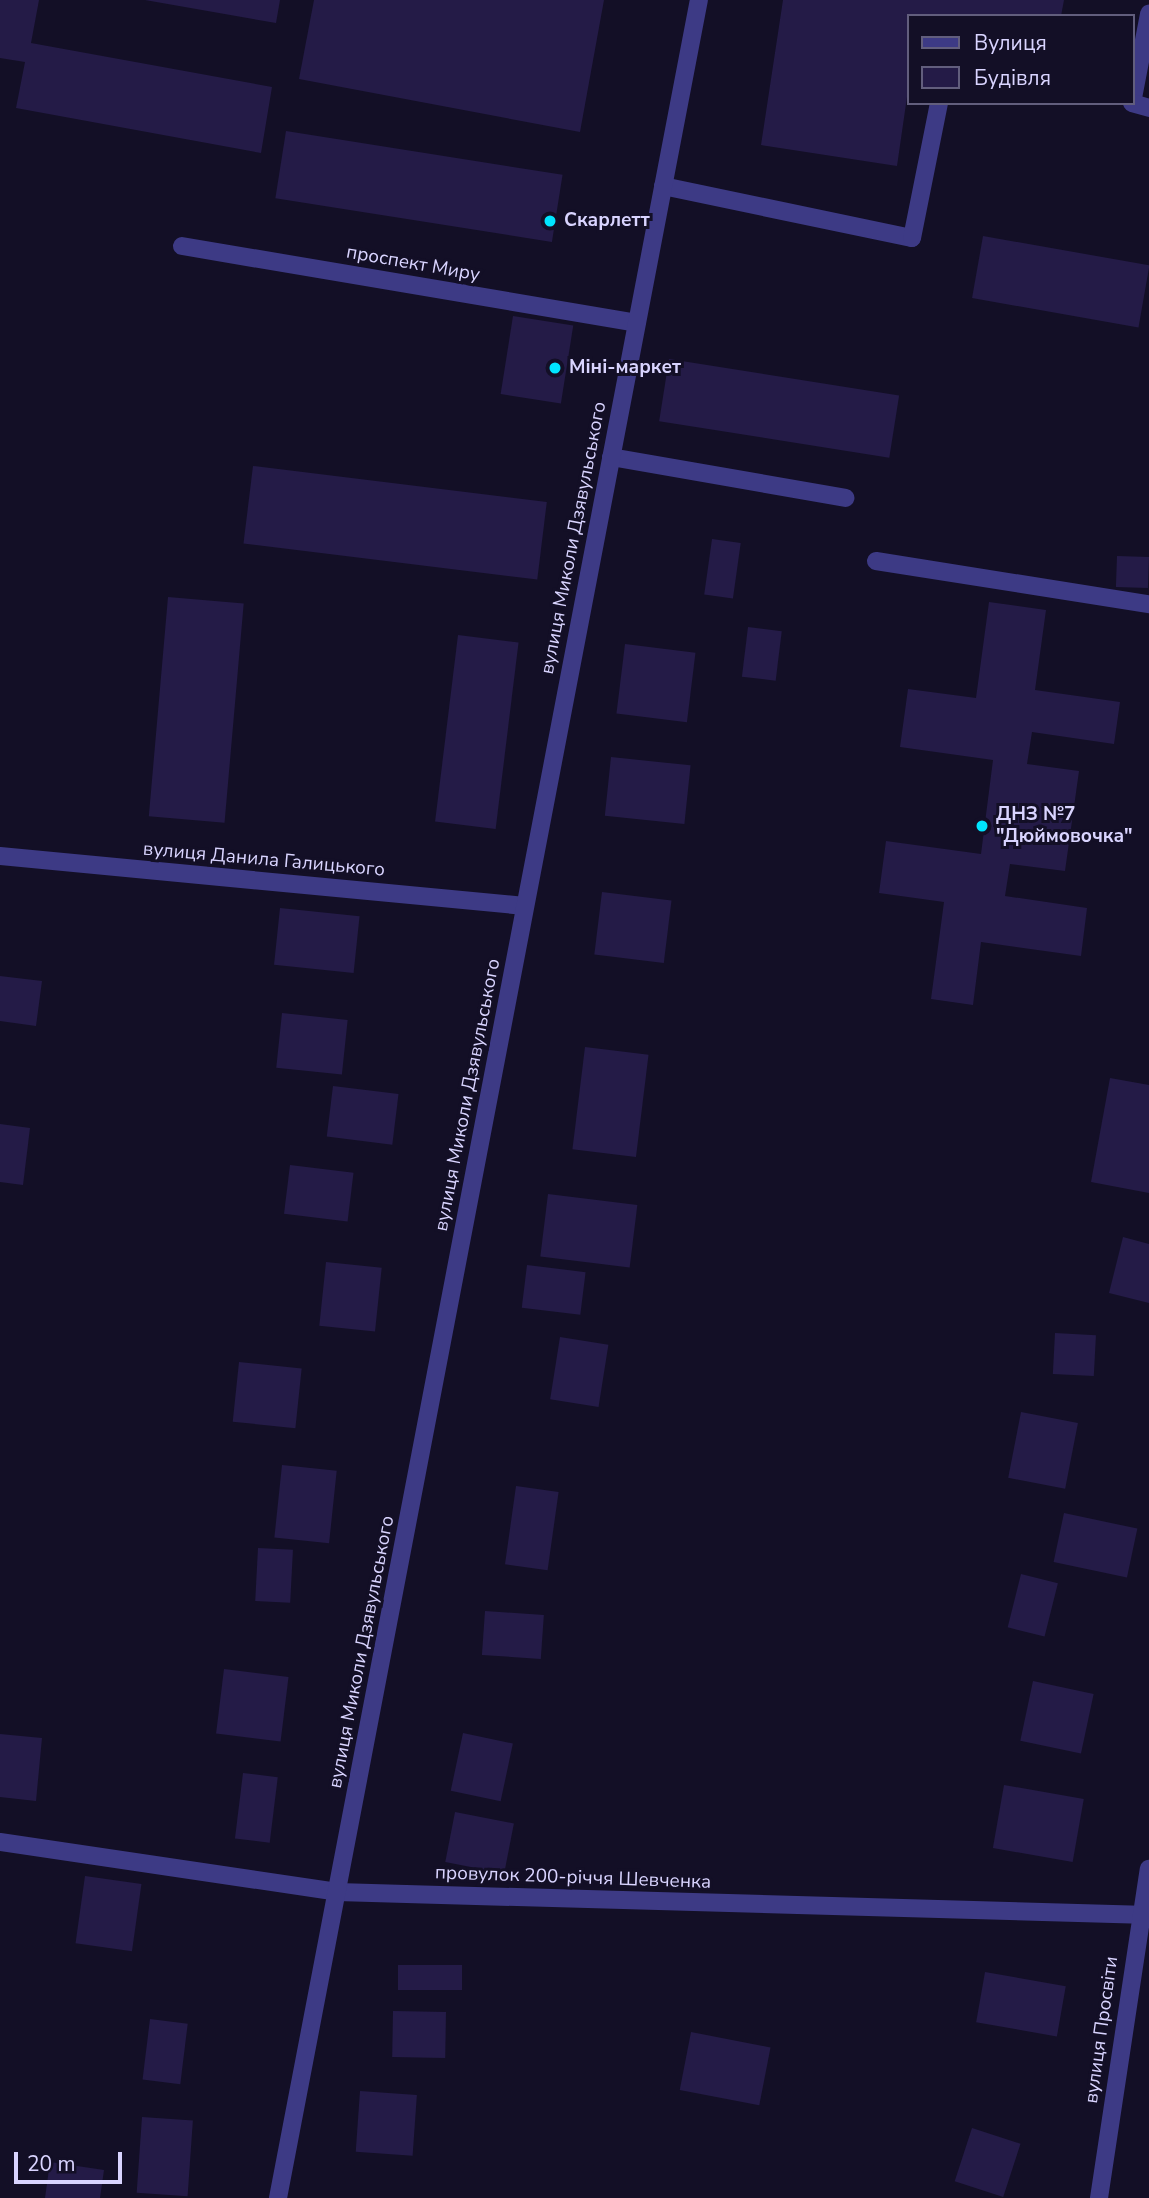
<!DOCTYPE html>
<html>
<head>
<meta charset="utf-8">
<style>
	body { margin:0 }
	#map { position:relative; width:1149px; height:2198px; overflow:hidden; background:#130f26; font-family:"Nunito Sans",sans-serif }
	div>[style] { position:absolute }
	.building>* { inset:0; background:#241b47; transform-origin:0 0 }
	.minor>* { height:18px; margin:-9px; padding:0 9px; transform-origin:9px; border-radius:9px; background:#3d3a85 }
	.dots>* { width:19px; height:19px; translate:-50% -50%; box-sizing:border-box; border:4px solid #130f26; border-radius:50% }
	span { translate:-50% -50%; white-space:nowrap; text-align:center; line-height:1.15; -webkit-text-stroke:6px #130f26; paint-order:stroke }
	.poi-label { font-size:19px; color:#d9d4ff; font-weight:700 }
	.left { translate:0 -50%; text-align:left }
	.street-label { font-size:19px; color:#d9d4ff }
	.legend { position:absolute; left:907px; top:14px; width:228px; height:91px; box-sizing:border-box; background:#130f26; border:2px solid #625e7d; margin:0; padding:9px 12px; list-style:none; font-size:21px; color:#d9d4ff }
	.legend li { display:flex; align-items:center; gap:14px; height:35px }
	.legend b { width:35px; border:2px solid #625e7d }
	.scale { position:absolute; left:14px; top:2152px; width:108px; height:32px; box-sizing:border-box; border:4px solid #d9d4ff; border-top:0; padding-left:9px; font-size:21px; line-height:24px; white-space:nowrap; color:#d9d4ff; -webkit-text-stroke:5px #130f26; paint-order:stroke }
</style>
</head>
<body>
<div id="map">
	<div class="building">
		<i style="clip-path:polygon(0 0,39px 0,31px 43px,272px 87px,261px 153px,16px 108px,25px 62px,0 58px)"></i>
		<i style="clip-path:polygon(145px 0,280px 0,276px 23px)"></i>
		<i style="clip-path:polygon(314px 0,604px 0,580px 132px,299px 79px)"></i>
		<i style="clip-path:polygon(783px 0,1064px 0,1061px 16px,909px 16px,909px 83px,897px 166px,761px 145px)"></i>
		<i style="left:286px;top:131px;width:280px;height:68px;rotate:9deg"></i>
		<i style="left:983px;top:236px;width:169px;height:63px;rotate:10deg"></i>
		<i style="left:513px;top:316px;width:61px;height:79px;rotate:9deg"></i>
		<i style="left:669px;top:359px;width:233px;height:63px;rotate:9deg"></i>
		<i style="left:253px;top:466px;width:296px;height:78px;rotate:7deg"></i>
		<i style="left:712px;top:539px;width:29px;height:56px;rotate:8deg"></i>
		<i style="left:1117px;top:556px;width:32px;height:31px;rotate:2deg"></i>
		<i style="left:168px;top:597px;width:76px;height:220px;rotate:5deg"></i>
		<i style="clip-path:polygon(989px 602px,1046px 610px,1035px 690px,1120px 702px,1114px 744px,1032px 732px,1027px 764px,1079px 771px,1065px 871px,1010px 864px,1005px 896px,1087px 908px,1081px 956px,981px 942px,973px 1005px,931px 999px,944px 902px,879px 893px,886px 841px,981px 854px,993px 760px,900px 747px,908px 689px,976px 698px)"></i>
		<i style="left:748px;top:627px;width:34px;height:50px;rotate:7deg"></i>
		<i style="left:458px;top:635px;width:61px;height:188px;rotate:7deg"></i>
		<i style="left:625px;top:644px;width:71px;height:70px;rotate:7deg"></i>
		<i style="left:611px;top:757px;width:80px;height:59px;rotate:6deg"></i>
		<i style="left:602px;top:892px;width:70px;height:63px;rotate:7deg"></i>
		<i style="left:280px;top:908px;width:80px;height:57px;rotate:6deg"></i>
		<i style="clip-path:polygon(0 976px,42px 981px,36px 1026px,0 1021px)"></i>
		<i style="left:282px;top:1013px;width:66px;height:55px;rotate:6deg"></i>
		<i style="left:585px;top:1047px;width:64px;height:103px;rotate:7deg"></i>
		<i style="clip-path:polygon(1110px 1078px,1149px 1085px,1149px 1193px,1091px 1182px)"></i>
		<i style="left:333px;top:1086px;width:66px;height:51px;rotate:7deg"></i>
		<i style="clip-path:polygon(0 1124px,30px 1128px,23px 1185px,0 1182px)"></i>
		<i style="left:290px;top:1165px;width:64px;height:49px;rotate:7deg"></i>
		<i style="left:548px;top:1194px;width:90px;height:63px;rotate:7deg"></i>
		<i style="clip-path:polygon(1123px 1237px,1149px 1244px,1149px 1303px,1109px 1293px)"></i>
		<i style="left:326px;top:1262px;width:56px;height:64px;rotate:6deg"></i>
		<i style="left:527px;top:1265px;width:59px;height:43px;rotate:7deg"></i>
		<i style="left:1055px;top:1333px;width:41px;height:41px;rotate:3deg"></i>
		<i style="left:560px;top:1337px;width:49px;height:63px;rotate:9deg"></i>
		<i style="left:239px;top:1362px;width:63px;height:60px;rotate:6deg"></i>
		<i style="left:1021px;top:1412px;width:58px;height:67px;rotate:11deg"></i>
		<i style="left:282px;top:1465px;width:55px;height:73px;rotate:6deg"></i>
		<i style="left:516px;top:1486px;width:43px;height:79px;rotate:8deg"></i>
		<i style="left:1064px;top:1513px;width:75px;height:50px;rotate:12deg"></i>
		<i style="left:258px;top:1548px;width:35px;height:53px;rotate:3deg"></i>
		<i style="left:1021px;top:1574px;width:38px;height:55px;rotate:14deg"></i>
		<i style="left:485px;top:1611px;width:59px;height:44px;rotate:4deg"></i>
		<i style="left:224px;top:1669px;width:65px;height:65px;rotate:7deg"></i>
		<i style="left:1033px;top:1681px;width:62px;height:61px;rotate:12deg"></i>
		<i style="left:463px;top:1733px;width:51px;height:59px;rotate:12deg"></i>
		<i style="clip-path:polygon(0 1734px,42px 1738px,36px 1801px,0 1797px)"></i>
		<i style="left:243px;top:1773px;width:35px;height:66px;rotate:7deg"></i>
		<i style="left:1004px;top:1785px;width:81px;height:64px;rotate:10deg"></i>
		<i style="left:455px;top:1812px;width:60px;height:51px;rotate:11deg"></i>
		<i style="left:85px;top:1876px;width:57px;height:68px;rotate:8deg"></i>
		<i style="left:398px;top:1965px;width:64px;height:25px"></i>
		<i style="left:985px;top:1972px;width:82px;height:51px;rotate:10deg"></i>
		<i style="left:393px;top:2011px;width:53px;height:46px;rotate:1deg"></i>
		<i style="left:150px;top:2019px;width:38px;height:61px;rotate:7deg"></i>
		<i style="left:691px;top:2032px;width:81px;height:59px;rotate:11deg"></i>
		<i style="left:360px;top:2091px;width:57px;height:61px;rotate:4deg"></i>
		<i style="left:142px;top:2117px;width:51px;height:76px;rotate:4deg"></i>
		<i style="left:972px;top:2128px;width:51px;height:56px;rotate:18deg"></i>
		<i style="clip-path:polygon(50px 2162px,104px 2170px,100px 2198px,45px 2198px)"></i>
	</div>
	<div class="minor">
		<i style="left:1133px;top:98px;width:86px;rotate:-79.2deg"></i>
		<i style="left:1132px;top:103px;width:18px;rotate:16deg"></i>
		<i style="left:663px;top:186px;width:254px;rotate:11.8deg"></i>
		<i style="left:912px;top:238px;width:138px;rotate:-78.7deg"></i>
		<i style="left:182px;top:246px;width:461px;rotate:9.6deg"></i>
		<i style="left:611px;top:457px;width:238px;rotate:9.9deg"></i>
		<i style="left:876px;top:561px;width:276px;rotate:9deg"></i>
		<i style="left:0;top:856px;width:527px;rotate:5.44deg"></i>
		<i style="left:0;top:1842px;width:341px;rotate:8.4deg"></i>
		<i style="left:337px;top:1892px;width:812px;rotate:1.62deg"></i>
		<i style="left:278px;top:2198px;width:2238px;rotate:-79.16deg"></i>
		<i style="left:1099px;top:2198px;width:333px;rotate:-81.4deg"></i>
	</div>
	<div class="dots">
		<i style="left:550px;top:221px;background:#00e5ff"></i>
		<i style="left:555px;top:368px;background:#00e5ff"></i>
		<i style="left:982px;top:826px;background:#00e5ff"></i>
	</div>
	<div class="poi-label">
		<span class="left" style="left:564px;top:221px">Скарлетт</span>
		<span class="left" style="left:569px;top:368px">Міні-маркет</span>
		<span class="left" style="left:996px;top:826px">ДНЗ №7<br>"Дюймовочка"</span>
	</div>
	<div class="street-label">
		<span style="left:413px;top:264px;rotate:10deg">проспект Миру</span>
		<span style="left:574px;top:538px;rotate:-79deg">вулиця Миколи Дзявульського</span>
		<span style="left:264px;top:860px;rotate:5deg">вулиця Данила Галицького</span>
		<span style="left:468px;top:1095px;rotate:-79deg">вулиця Миколи Дзявульського</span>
		<span style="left:362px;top:1652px;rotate:-79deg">вулиця Миколи Дзявульського</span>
		<span style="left:573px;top:1878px;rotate:2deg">провулок 200-річчя Шевченка</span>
		<span style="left:1102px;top:2030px;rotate:-82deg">вулиця Просвіти</span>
	</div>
	<ul class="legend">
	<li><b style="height:9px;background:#3d3a85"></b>Вулиця</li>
	<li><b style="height:19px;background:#241b47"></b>Будівля</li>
	</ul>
	<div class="scale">20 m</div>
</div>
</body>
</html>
